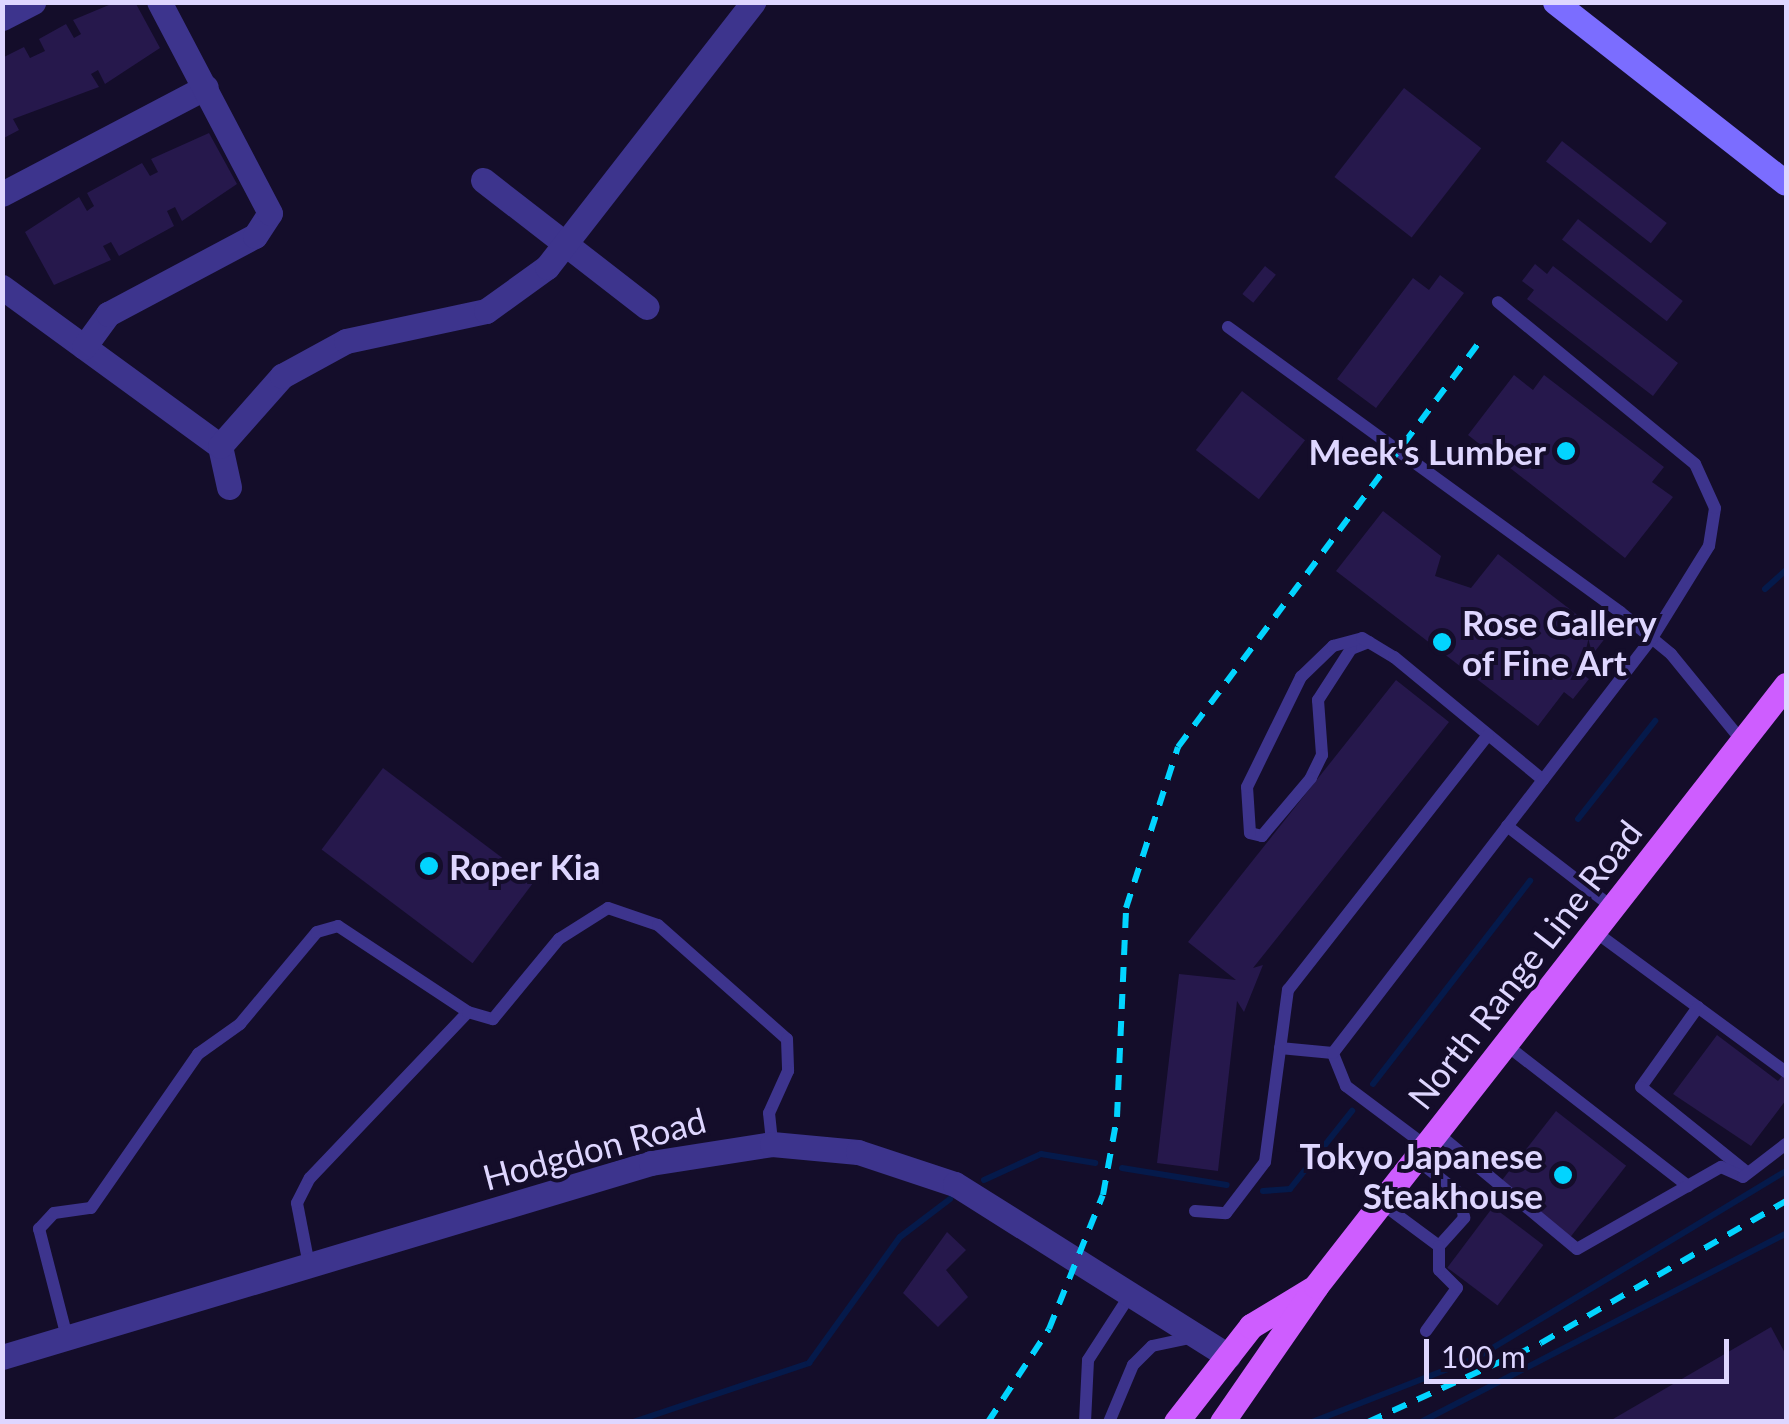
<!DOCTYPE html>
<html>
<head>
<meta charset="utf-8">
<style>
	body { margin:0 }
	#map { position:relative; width:1789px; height:1424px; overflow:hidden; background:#140d2a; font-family:Lato,sans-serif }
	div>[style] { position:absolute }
	.stream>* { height:6px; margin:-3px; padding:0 3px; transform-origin:3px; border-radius:3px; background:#051a4b }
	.building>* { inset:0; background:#26184c; transform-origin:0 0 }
	.lane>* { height:12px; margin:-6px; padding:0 6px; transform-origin:6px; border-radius:6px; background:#3d348d }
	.street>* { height:25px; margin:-12.5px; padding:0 12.5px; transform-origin:12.5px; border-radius:12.5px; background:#3d348d }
	.secondary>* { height:25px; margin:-12.5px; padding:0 12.5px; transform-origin:12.5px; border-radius:12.5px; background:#7b6dff }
	.primary>* { height:25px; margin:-12.5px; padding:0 12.5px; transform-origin:12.5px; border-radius:12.5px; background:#ce5dff }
	.rail>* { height:6px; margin-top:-3px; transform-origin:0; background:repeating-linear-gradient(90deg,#02d4ff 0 15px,transparent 0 27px) }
	.dots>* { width:28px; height:28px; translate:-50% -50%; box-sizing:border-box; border:5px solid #140d2a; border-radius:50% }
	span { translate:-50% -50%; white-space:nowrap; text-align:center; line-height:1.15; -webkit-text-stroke:8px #140d2a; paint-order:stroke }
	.poi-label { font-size:35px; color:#ded6ff; font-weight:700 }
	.right { translate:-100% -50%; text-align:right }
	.left { translate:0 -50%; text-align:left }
	.street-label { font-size:35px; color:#ded6ff }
	.frame { position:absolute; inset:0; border:5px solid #ded6ff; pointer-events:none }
	.scale { position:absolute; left:1424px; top:1339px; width:305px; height:45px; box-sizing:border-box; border:5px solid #ded6ff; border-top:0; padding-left:12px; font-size:30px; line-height:35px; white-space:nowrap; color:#ded6ff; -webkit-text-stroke:8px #140d2a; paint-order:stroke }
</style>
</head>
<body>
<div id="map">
	<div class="stream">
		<i style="left:1765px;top:589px;width:28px;rotate:-42deg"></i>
		<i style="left:1578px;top:819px;width:125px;rotate:-51.8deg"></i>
		<i style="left:1373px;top:1084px;width:257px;rotate:-52.3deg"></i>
		<i style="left:1122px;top:1168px;width:106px;rotate:9.2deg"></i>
		<i style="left:984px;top:1180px;width:63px;rotate:-24.5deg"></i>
		<i style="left:1041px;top:1154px;width:55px;rotate:9.5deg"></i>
		<i style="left:1263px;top:1191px;width:27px;rotate:-4deg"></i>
		<i style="left:1290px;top:1189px;width:100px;rotate:-51.5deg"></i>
		<i style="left:633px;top:1422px;width:186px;rotate:-18.5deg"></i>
		<i style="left:809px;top:1363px;width:155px;rotate:-54.2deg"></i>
		<i style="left:900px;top:1237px;width:63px;rotate:-37.2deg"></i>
		<i style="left:1312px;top:1422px;width:176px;rotate:-21.3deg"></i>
		<i style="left:1476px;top:1358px;width:362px;rotate:-31.1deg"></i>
		<i style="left:1421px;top:1422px;width:411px;rotate:-27.3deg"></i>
	</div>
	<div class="building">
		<i style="clip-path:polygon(116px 2px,135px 2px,160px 48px,105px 84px,98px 70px,91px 74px,99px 87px,13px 119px,19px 130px,2px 139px,2px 58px,24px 47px,30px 58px,45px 51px,39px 39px,66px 24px,74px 38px,81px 34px,73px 20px)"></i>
		<i style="left:1404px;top:88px;width:98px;height:113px;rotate:38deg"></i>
		<i style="clip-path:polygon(209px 133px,237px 184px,182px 221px,175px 207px,167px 211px,174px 226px,119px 256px,111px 242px,103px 246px,111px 260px,54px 285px,25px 232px,79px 197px,87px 211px,94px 206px,87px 193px,142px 163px,150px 176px,158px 172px,151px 159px)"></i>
		<i style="left:1562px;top:141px;width:133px;height:26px;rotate:38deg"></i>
		<i style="left:1578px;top:219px;width:133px;height:26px;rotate:38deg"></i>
		<i style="clip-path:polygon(1535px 264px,1547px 274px,1553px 266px,1678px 363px,1653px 396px,1527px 299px,1534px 290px,1522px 281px)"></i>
		<i style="left:1265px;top:266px;width:14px;height:36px;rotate:39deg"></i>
		<i style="clip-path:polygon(1440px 275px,1464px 293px,1376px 408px,1337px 379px,1413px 278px,1429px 290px)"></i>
		<i style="clip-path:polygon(1514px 375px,1533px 390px,1544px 375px,1664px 467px,1652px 482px,1673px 497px,1625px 558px,1468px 435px)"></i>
		<i style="left:1242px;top:391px;width:80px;height:75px;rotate:38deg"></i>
		<i style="clip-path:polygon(1383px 511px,1441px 556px,1435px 576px,1471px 588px,1498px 554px,1606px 637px,1579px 672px,1589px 679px,1573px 699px,1564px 692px,1538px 726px,1336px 571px)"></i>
		<i style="clip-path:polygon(1396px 680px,1449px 722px,1253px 968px,1263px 965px,1244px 1012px,1237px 1001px,1218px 1171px,1157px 1163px,1179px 974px,1236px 980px,1188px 942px)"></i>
		<i style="left:383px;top:768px;width:189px;height:102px;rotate:37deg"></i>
		<i style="clip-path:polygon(1717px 1035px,1778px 1081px,1786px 1071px,1786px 1100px,1751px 1146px,1673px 1094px)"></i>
		<i style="left:1556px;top:1111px;width:89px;height:93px;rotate:38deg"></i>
		<i style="left:1493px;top:1207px;width:63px;height:76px;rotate:37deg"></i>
		<i style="clip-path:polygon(947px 1232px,966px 1250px,946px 1270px,968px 1297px,938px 1327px,903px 1293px)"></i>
		<i style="clip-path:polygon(1771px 1327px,1786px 1355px,1786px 1422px,1608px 1422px)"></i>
	</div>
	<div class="lane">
		<i style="left:1228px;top:327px;width:485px;rotate:36deg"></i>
		<i style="left:1620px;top:612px;width:66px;rotate:39.5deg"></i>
		<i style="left:1671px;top:654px;width:112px;rotate:50.8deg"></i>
		<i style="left:1369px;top:642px;width:19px;rotate:159deg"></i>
		<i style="left:1351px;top:649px;width:61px;rotate:122.9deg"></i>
		<i style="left:1318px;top:700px;width:55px;rotate:85.8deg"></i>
		<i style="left:1322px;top:755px;width:25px;rotate:116deg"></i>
		<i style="left:1311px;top:778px;width:76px;rotate:130.2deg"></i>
		<i style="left:1262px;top:836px;width:12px;rotate:-166deg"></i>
		<i style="left:1250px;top:833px;width:46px;rotate:-93.7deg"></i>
		<i style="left:1247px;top:787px;width:123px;rotate:-63.9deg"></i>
		<i style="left:1301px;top:677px;width:45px;rotate:-44.1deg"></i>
		<i style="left:1333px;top:646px;width:30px;rotate:-15deg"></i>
		<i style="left:1362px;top:638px;width:37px;rotate:31deg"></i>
		<i style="left:1394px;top:657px;width:193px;rotate:39.5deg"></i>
		<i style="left:1507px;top:826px;width:133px;rotate:37.6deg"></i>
		<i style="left:1594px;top:931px;width:238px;rotate:36.3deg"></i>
		<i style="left:1698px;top:1007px;width:98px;rotate:125.5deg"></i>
		<i style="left:1641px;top:1087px;width:137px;rotate:38.8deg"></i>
		<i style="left:1505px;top:1044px;width:232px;rotate:37.8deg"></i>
		<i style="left:1280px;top:1048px;width:53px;rotate:5.4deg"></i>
		<i style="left:1436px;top:1132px;width:183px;rotate:39.7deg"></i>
		<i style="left:1577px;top:1249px;width:166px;rotate:-29.7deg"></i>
		<i style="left:1721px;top:1167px;width:24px;rotate:24deg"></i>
		<i style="left:1743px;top:1177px;width:54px;rotate:-37.5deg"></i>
		<i style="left:1426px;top:1146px;width:100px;rotate:-143.1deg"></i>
		<i style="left:1346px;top:1086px;width:35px;rotate:-112deg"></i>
		<i style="left:1333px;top:1053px;width:523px;rotate:-52.45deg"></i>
		<i style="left:1652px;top:638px;width:108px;rotate:-58.2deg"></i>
		<i style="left:1709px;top:546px;width:38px;rotate:-81deg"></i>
		<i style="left:1715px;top:508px;width:48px;rotate:-114.4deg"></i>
		<i style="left:1695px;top:464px;width:255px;rotate:-140.6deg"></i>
		<i style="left:1381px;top:1203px;width:72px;rotate:36.6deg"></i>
		<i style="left:1439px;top:1246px;width:38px;rotate:-48deg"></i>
		<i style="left:1464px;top:1218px;width:24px;rotate:-99deg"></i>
		<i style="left:1460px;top:1194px;width:56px;rotate:-141.5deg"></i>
		<i style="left:1195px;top:1211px;width:31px;rotate:4deg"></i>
		<i style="left:1226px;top:1213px;width:64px;rotate:-52.6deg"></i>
		<i style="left:1265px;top:1162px;width:174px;rotate:-82.4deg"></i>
		<i style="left:1288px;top:990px;width:324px;rotate:-51.9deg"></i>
		<i style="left:309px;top:1265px;width:63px;rotate:-101deg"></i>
		<i style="left:297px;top:1203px;width:28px;rotate:-63deg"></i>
		<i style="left:310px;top:1178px;width:229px;rotate:-46.4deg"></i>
		<i style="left:1426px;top:1331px;width:53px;rotate:-54.2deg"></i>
		<i style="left:1457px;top:1288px;width:25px;rotate:-135deg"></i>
		<i style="left:1439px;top:1270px;width:24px;rotate:-90deg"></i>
		<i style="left:67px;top:1337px;width:112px;rotate:-104.5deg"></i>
		<i style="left:39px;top:1229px;width:22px;rotate:-47deg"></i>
		<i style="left:54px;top:1213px;width:37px;rotate:-8deg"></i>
		<i style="left:91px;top:1208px;width:188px;rotate:-55.2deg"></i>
		<i style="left:198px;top:1054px;width:52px;rotate:-35.5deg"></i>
		<i style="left:240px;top:1024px;width:120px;rotate:-50.1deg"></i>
		<i style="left:317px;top:932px;width:22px;rotate:-16deg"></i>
		<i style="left:338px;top:926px;width:156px;rotate:33.5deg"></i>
		<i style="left:468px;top:1012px;width:26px;rotate:16deg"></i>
		<i style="left:493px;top:1019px;width:104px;rotate:-50.5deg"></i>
		<i style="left:559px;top:939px;width:58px;rotate:-32.3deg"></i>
		<i style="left:608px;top:908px;width:53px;rotate:18.8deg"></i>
		<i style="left:658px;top:925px;width:172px;rotate:41.5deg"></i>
		<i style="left:787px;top:1039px;width:32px;rotate:88deg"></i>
		<i style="left:788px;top:1071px;width:46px;rotate:114.3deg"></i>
		<i style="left:769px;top:1113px;width:31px;rotate:84deg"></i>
		<i style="left:1085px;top:1422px;width:62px;rotate:-87.2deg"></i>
		<i style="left:1088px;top:1360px;width:77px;rotate:-57.1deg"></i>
		<i style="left:1109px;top:1422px;width:62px;rotate:-67.2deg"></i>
		<i style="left:1133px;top:1365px;width:27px;rotate:-45deg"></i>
		<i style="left:1152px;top:1346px;width:39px;rotate:-12deg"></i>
	</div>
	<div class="street">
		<i style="left:2px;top:18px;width:35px;rotate:-27deg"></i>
		<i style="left:483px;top:180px;width:207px;rotate:37.8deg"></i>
		<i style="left:2px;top:194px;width:230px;rotate:-27.7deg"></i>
		<i style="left:2px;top:287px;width:270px;rotate:36.1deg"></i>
		<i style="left:84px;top:347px;width:41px;rotate:-54deg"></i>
		<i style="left:108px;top:314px;width:166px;rotate:-28deg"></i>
		<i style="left:255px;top:236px;width:27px;rotate:-57deg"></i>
		<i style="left:270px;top:213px;width:238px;rotate:-117.7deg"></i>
		<i style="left:229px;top:487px;width:42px;rotate:-102.4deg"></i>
		<i style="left:220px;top:446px;width:94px;rotate:-48.5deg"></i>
		<i style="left:282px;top:376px;width:73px;rotate:-28.7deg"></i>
		<i style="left:346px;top:341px;width:143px;rotate:-12.1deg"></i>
		<i style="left:486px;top:311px;width:75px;rotate:-35.8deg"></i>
		<i style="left:547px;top:267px;width:336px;rotate:-52.1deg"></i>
		<i style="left:2px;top:1357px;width:677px;rotate:-16.64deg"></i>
		<i style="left:651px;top:1163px;width:122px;rotate:-8.9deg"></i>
		<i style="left:772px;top:1144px;width:86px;rotate:5.3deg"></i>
		<i style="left:858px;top:1152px;width:102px;rotate:18.3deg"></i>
		<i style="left:955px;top:1184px;width:323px;rotate:32.2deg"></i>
	</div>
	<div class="secondary">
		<i style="left:1555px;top:2px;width:293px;rotate:38.1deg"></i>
	</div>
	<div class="primary">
		<i style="left:1176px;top:1422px;width:122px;rotate:-52deg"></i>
		<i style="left:1251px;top:1326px;width:71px;rotate:-31.2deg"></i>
		<i style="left:1222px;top:1422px;width:165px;rotate:-55.3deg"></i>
		<i style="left:1316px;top:1286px;width:763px;rotate:-51.97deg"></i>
	</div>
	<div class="rail">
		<i style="left:988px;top:1422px;width:111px;rotate:-56.7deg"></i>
		<i style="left:1049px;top:1329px;width:144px;rotate:-68.1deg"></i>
		<i style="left:1103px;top:1195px;width:79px;rotate:-79.8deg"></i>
		<i style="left:1117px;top:1117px;width:209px;rotate:-87.5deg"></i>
		<i style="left:1126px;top:908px;width:169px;rotate:-72.1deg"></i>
		<i style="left:1178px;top:747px;width:502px;rotate:-53.34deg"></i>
		<i style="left:1368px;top:1422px;width:190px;rotate:-24.5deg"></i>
		<i style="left:1541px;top:1343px;width:283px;rotate:-30.1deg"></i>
	</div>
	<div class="dots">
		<i style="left:1566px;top:451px;background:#02d4ff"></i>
		<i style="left:1442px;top:642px;background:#02d4ff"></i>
		<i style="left:429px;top:866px;background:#02d4ff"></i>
		<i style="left:1563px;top:1175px;background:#02d4ff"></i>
	</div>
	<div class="poi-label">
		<span class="right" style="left:1546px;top:451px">Meek's Lumber</span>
		<span class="left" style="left:1462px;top:642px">Rose Gallery<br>of Fine Art</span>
		<span class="left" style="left:449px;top:866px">Roper Kia</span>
		<span class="right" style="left:1543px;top:1175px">Tokyo Japanese<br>Steakhouse</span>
	</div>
	<div class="street-label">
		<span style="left:1524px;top:964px;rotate:-52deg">North Range Line Road</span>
		<span style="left:594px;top:1148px;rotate:-15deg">Hodgdon Road</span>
	</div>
	<div class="frame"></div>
	<div class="scale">100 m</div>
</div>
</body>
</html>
